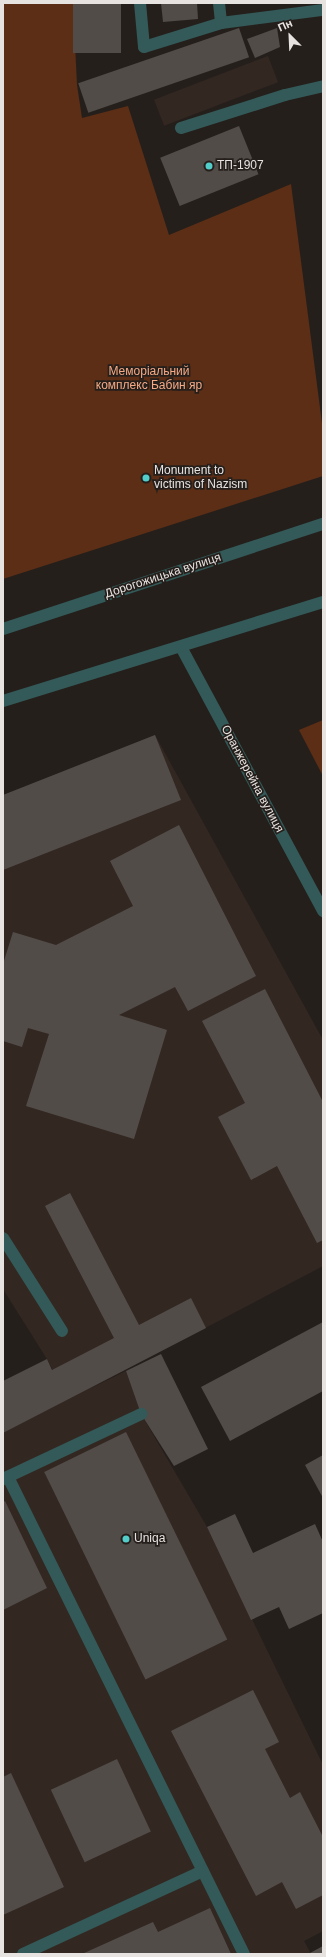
<!DOCTYPE html>
<html>
<head>
<meta charset="utf-8">
<style>
	body { margin:0 }
	#map { position:relative; width:326px; height:1957px; overflow:hidden; background:#251f1c; font-family:Arial,sans-serif }
	div>[style] { position:absolute }
	.built>* { inset:0; background:#332722; transform-origin:0 0 }
	.green>* { inset:0; background:#5c2e15 }
	.building>* { inset:0; background:#524c49; transform-origin:0 0 }
	.minor>* { height:12px; margin:-6px; padding:0 6px; transform-origin:6px; border-radius:6px; background:#335a58 }
	.dots>* { width:11px; height:11px; translate:-50% -50%; box-sizing:border-box; border:2px solid #251f1c; border-radius:50% }
	span { translate:-50% -50%; white-space:nowrap; text-align:center; line-height:1.15; -webkit-text-stroke:3.5px #251f1c; paint-order:stroke }
	.poi-label { font-size:12px; color:#e7e3e1 }
	.left { translate:0 -50%; text-align:left }
	.park-label { font-size:12px; color:#f5a984 }
	.street-label { font-size:12px; color:#e7e3e1 }
	.frame { position:absolute; inset:0; border:4px solid #e7e3e1; pointer-events:none }
	.north { position:absolute; left:270px; top:16px; width:40px; height:40px; -webkit-text-stroke:3px #251f1c; paint-order:stroke; rotate:336deg; font-size:11px; font-weight:700; line-height:16px; text-align:center; color:#e7e3e1 }
	.north::after { content:''; display:block; margin:auto; width:14px; height:18px; background:#e7e3e1; clip-path:polygon(50% 0,100% 100%,50% 72%,0 100%) }
</style>
</head>
<body>
<div id="map">
	<div class="built">
		<i style="left:268px;top:56px;width:28px;height:122px;rotate:69deg"></i>
		<i style="clip-path:polygon(155px 735px,323px 1040px,323px 1266px,87px 1390px,126px 1371px,141px 1414px,207px 1527px,323px 1765px,323px 1931px,304px 1941px,311px 1954px,3px 1954px,3px 1433px,68px 1399px,47px 1359px,3px 1289px,3px 795px)"></i>
	</div>
	<div class="green">
		<i style="clip-path:polygon(3px 3px,73px 3px,77px 85px,82px 118px,128px 106px,169px 235px,291px 184px,323px 431px,323px 476px,3px 579px)"></i>
		<i style="clip-path:polygon(323px 720px,323px 776px,299px 730px)"></i>
	</div>
	<div class="building">
		<i style="left:73px;top:3px;width:48px;height:50px"></i>
		<i style="clip-path:polygon(161px 3px,197px 3px,198px 19px,163px 22px)"></i>
		<i style="left:239px;top:28px;width:31px;height:170px;rotate:71deg"></i>
		<i style="clip-path:polygon(277px 28px,280px 47px,255px 58px,247px 39px)"></i>
		<i style="left:239px;top:126px;width:52px;height:85px;rotate:68deg"></i>
		<i style="clip-path:polygon(155px 735px,181px 800px,3px 870px,3px 795px)"></i>
		<i style="clip-path:polygon(179px 825px,256px 976px,188px 1011px,175px 987px,119px 1015px,167px 1030px,134px 1139px,26px 1106px,49px 1034px,28px 1028px,22px 1047px,3px 1041px,3px 964px,13px 932px,56px 945px,133px 906px,110px 861px)"></i>
		<i style="clip-path:polygon(265px 989px,323px 1102px,323px 1240px,317px 1243px,277px 1166px,251px 1180px,218px 1117px,245px 1103px,202px 1021px)"></i>
		<i style="clip-path:polygon(70px 1193px,139px 1325px,191px 1298px,206px 1328px,3px 1433px,3px 1381px,47px 1359px,52px 1370px,114px 1338px,45px 1206px)"></i>
		<i style="clip-path:polygon(323px 1322px,323px 1391px,230px 1441px,201px 1387px)"></i>
		<i style="clip-path:polygon(161px 1354px,208px 1449px,174px 1466px,141px 1414px,126px 1371px)"></i>
		<i style="left:126px;top:1432px;width:231px;height:91px;rotate:64deg"></i>
		<i style="clip-path:polygon(323px 1455px,323px 1498px,305px 1465px)"></i>
		<i style="clip-path:polygon(5px 1501px,47px 1588px,3px 1610px,3px 1502px)"></i>
		<i style="clip-path:polygon(235px 1514px,253px 1553px,315px 1524px,323px 1542px,323px 1613px,289px 1629px,279px 1607px,251px 1620px,207px 1527px)"></i>
		<i style="clip-path:polygon(253px 1690px,279px 1742px,265px 1749px,290px 1798px,300px 1792px,323px 1837px,323px 1895px,296px 1909px,282px 1882px,256px 1896px,171px 1731px)"></i>
		<i style="left:117px;top:1759px;width:80px;height:73px;rotate:65deg"></i>
		<i style="clip-path:polygon(11px 1773px,64px 1887px,3px 1915px,3px 1777px)"></i>
		<i style="clip-path:polygon(210px 1908px,231px 1954px,82px 1954px,153px 1922px,158px 1932px)"></i>
		<i style="clip-path:polygon(323px 1946px,323px 1954px,311px 1954px,310px 1953px)"></i>
	</div>
	<div class="minor">
		<i style="left:140px;top:3px;width:44px;rotate:84.8deg"></i>
		<i style="left:144px;top:47px;width:81px;rotate:-17.3deg"></i>
		<i style="left:219px;top:3px;width:20px;rotate:84deg"></i>
		<i style="left:221px;top:23px;width:103px;rotate:-7.3deg"></i>
		<i style="left:181px;top:128px;width:109px;rotate:-17.6deg"></i>
		<i style="left:285px;top:95px;width:39px;rotate:-13deg"></i>
		<i style="left:3px;top:629px;width:337px;rotate:-18.2deg"></i>
		<i style="left:181px;top:647px;width:300px;rotate:61.7deg"></i>
		<i style="left:3px;top:701px;width:335px;rotate:-17.2deg"></i>
		<i style="left:3px;top:1238px;width:110px;rotate:57.6deg"></i>
		<i style="left:8px;top:1477px;width:532px;rotate:63.68deg"></i>
		<i style="left:3px;top:1479px;width:153px;rotate:-25.2deg"></i>
		<i style="left:23px;top:1954px;width:198px;rotate:-24.8deg"></i>
	</div>
	<div class="dots">
		<i style="left:209px;top:166px;background:#53cdc9"></i>
		<i style="left:146px;top:478px;background:#53cdc9"></i>
		<i style="left:126px;top:1539px;background:#53cdc9"></i>
	</div>
	<div class="poi-label">
		<span class="left" style="left:217px;top:166px">ТП-1907</span>
		<span class="left" style="left:154px;top:478px">Monument to<br>victims of Nazism</span>
		<span class="left" style="left:134px;top:1539px">Uniqa</span>
	</div>
	<div class="park-label">
		<span style="left:149px;top:379px">Меморіальний<br>комплекс Бабин яр</span>
	</div>
	<div class="street-label">
		<span style="left:163px;top:576px;rotate:-18deg">Дорогожицька вулиця</span>
		<span style="left:252px;top:779px;rotate:62deg">Оранжерейна вулиця</span>
	</div>
	<div class="frame"></div>
	<div class="north">Пн</div>
</div>
</body>
</html>
